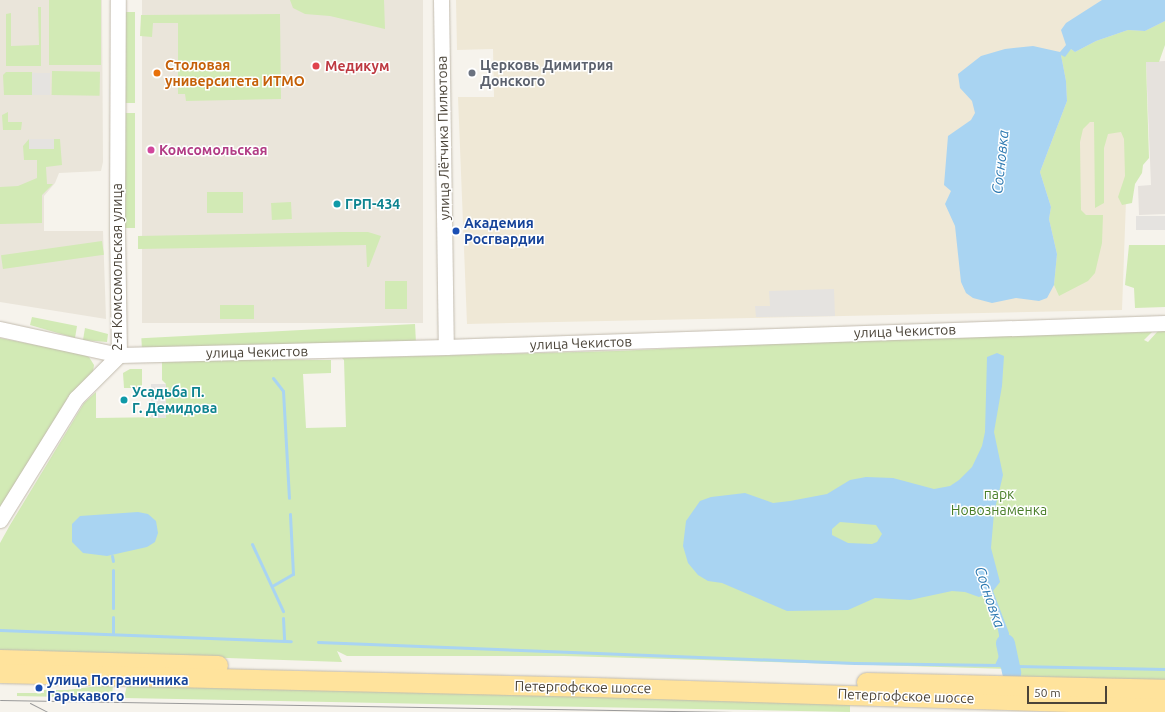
<!DOCTYPE html>
<html>
<head>
<meta charset="utf-8">
<style>
	body { margin:0 }
	#map { position:relative; width:1165px; height:712px; overflow:hidden; background:#f6f3ec; font-family:Ubuntu,sans-serif }
	div>[style] { position:absolute }
	.residential>* { inset:0; background:#eae5da; transform-origin:0 0 }
	.industrial>* { inset:0; background:#e6e2dd }
	.education>* { inset:0; background:#efe8d6 }
	.green>* { inset:0; background:#d2eab5; transform-origin:0 0 }
	.parking>* { inset:0; background:#e5e3e0; transform-origin:0 0 }
	.water>* { inset:0; background:#a9d4f2 }
	.stream>* { height:3px; margin:-1.5px; padding:0 1.5px; transform-origin:1.5px; border-radius:1.5px; background:#a9d4f2 }
	.river>* { height:19px; margin:-9.5px; padding:0 9.5px; transform-origin:9.5px; border-radius:9.5px; background:#a9d4f2 }
	.roads { filter:drop-shadow(0 0 1px #c2bbae) drop-shadow(0 0 1px #c2bbae) }
	.minor>* { height:15px; margin:-7.5px; padding:0 7.5px; transform-origin:7.5px; border-radius:7.5px; background:#fff }
	.major>* { height:19px; margin:-9.5px; padding:0 9.5px; transform-origin:9.5px; border-radius:9.5px; background:#ffe39c }
	.tram>* { height:1px; margin:-0.5px; padding:0 0.5px; transform-origin:0.5px; border-radius:0.5px; background:#9a9a9a }
	.dots>* { width:11px; height:11px; translate:-50% -50%; box-sizing:border-box; border:2px solid #fff; border-radius:50% }
	span { translate:-50% -50%; white-space:nowrap; text-align:center; line-height:1.15; -webkit-text-stroke:3px #fff; paint-order:stroke }
	.food-label { font-size:14px; color:#c56008; font-weight:700 }
	.left { translate:0 -50%; text-align:left }
	.worship-label { font-size:14px; color:#5b616d; font-weight:700 }
	.health-label { font-size:14px; color:#be3a42; font-weight:700 }
	.street-label { font-size:14px; color:#4b4439 }
	.hotel-label { font-size:14px; color:#b23c85; font-weight:700 }
	.culture-label { font-size:14px; color:#0d838f; font-weight:700 }
	.transit-label { font-size:14px; color:#164399; font-weight:700 }
	.park-label { font-size:14px; color:#4a7f2a }
	.water-label { font-size:15px; color:#2e7ab2; font-style:italic }
	.scale { position:absolute; left:1027px; top:686px; width:80px; height:18px; box-sizing:border-box; border:2px solid #4b4439; border-top:0; padding-left:5px; font-size:12px; line-height:14px; white-space:nowrap; color:#4b4439; -webkit-text-stroke:3px #fff; paint-order:stroke }
</style>
</head>
<body>
<div id="map">
	<div class="residential">
		<i style="clip-path:polygon(0 0,102px 0,103px 162px,101px 171px,59px 173px,55px 183px,44px 196px,44px 231px,103px 231px,106px 319px,0 302px)"></i>
		<i style="left:142px;top:0;width:281px;height:323px"></i>
	</div>
	<div class="industrial">
		<i style="clip-path:polygon(1165px 61px,1165px 214px,1139px 215px,1138px 186px,1151px 185px,1146px 62px)"></i>
	</div>
	<div class="education">
		<i style="clip-path:polygon(456px 0,1165px 0,1165px 44px,1131px 64px,1122px 310px,467px 324px,458px 97px,494px 97px,493px 49px,457px 50px)"></i>
	</div>
	<div class="green">
		<i style="left:49px;top:0;width:52px;height:65px"></i>
		<i style="clip-path:polygon(290px 0,384px 0,385px 29px,330px 16px,305px 14px,293px 8px)"></i>
		<i style="clip-path:polygon(38px 7px,41px 7px,41px 66px,6px 66px,6px 14px,11px 13px,11px 46px,39px 45px)"></i>
		<i style="left:124px;top:12px;width:11px;height:91px"></i>
		<i style="clip-path:polygon(280px 14px,281px 99px,186px 101px,185px 94px,178px 94px,178px 23px,153px 23px,152px 37px,140px 36px,141px 15px)"></i>
		<i style="clip-path:polygon(1165px 21px,1165px 45px,1159px 62px,1146px 62px,1149px 158px,1143px 165px,1142px 173px,1135px 184px,1132px 203px,1122px 205px,1118px 197px,1125px 176px,1124px 139px,1121px 132px,1108px 134px,1104px 148px,1104px 203px,1095px 208px,1094px 122px,1090px 122px,1083px 129px,1080px 142px,1081px 210px,1086px 215px,1103px 215px,1102px 243px,1095px 273px,1088px 281px,1059px 296px,1054px 285px,1057px 254px,1049px 219px,1051px 207px,1040px 172px,1067px 101px,1066px 81px,1061px 55px,1071px 49px,1075px 52px,1096px 41px,1128px 30px,1145px 31px)"></i>
		<i style="left:52px;top:71px;width:48px;height:24px;rotate:1deg"></i>
		<i style="clip-path:polygon(6px 72px,32px 72px,33px 95px,4px 95px,3px 75px)"></i>
		<i style="clip-path:polygon(8px 112px,8px 122px,22px 122px,21px 130px,3px 130px,2px 115px)"></i>
		<i style="left:125px;top:113px;width:10px;height:115px"></i>
		<i style="clip-path:polygon(29px 139px,30px 149px,54px 148px,54px 139px,60px 139px,62px 165px,46px 167px,47px 184px,53px 184px,42px 195px,42px 223px,0 224px,0 187px,18px 186px,37px 178px,37px 160px,24px 160px,23px 146px)"></i>
		<i style="left:243px;top:192px;width:21px;height:36px;rotate:90deg"></i>
		<i style="left:291px;top:202px;width:17px;height:20px;rotate:87deg"></i>
		<i style="clip-path:polygon(341px 232px,368px 232px,381px 236px,369px 267px,367px 267px,366px 245px,138px 249px,138px 236px)"></i>
		<i style="left:102px;top:241px;width:14px;height:102px;rotate:82deg"></i>
		<i style="clip-path:polygon(1129px 245px,1165px 245px,1165px 307px,1135px 308px,1134px 288px,1125px 285px)"></i>
		<i style="left:385px;top:281px;width:22px;height:28px"></i>
		<i style="left:254px;top:305px;width:14px;height:34px;rotate:90deg"></i>
		<i style="clip-path:polygon(32px 317px,77px 326px,75px 338px,30px 325px)"></i>
		<i style="left:415px;top:324px;width:17px;height:274px;rotate:87deg"></i>
		<i style="clip-path:polygon(85px 328px,108px 334px,107px 342px,83px 340px)"></i>
		<i style="clip-path:polygon(1158px 331px,1165px 331px,1165px 683px,1009px 680px,1009px 669px,564px 656px,347px 656px,337px 651px,342px 662px,0 650px,0 543px,10px 525px,84px 403px,96px 392px,96px 418px,166px 417px,166px 384px,162px 380px,162px 359px,331px 360px,331px 373px,303px 374px,306px 428px,346px 427px,344px 360px,342px 358px,616px 351px,961px 335px,1152px 332px,1144px 340px,1148px 342px)"></i>
		<i style="clip-path:polygon(0 338px,82px 354px,89px 357px,94px 365px,93px 372px,70px 399px,67px 397px,68px 400px,0 510px)"></i>
		<i style="clip-path:polygon(130px 369px,142px 369px,142px 388px,124px 388px,123px 373px)"></i>
		<i style="clip-path:polygon(128px 681px,850px 701px,850px 712px,124px 698px)"></i>
		<i style="clip-path:polygon(113px 684px,112px 698px,17px 696px,17px 693px,44px 693px,44px 690px,67px 690px)"></i>
	</div>
	<div class="parking">
		<i style="left:32px;top:73px;width:18px;height:22px"></i>
		<i style="left:29px;top:139px;width:25px;height:10px"></i>
		<i style="left:1165px;top:216px;width:14px;height:29px;rotate:90deg"></i>
		<i style="clip-path:polygon(834px 289px,835px 316px,756px 317px,755px 306px,770px 306px,769px 291px)"></i>
		<i style="left:151px;top:384px;width:15px;height:34px"></i>
	</div>
	<div class="water">
		<i style="clip-path:polygon(1102px 0,1165px 0,1165px 21px,1145px 31px,1128px 30px,1096px 41px,1075px 52px,1071px 49px,1065px 57px,1061px 55px,1066px 81px,1067px 101px,1040px 172px,1051px 207px,1049px 219px,1057px 254px,1054px 285px,1047px 298px,1039px 301px,1016px 298px,992px 303px,973px 298px,966px 293px,961px 282px,955px 226px,945px 204px,951px 191px,944px 185px,948px 136px,971px 120px,975px 113px,972px 101px,960px 88px,958px 74px,981px 56px,1005px 49px,1033px 46px,1060px 52px,1066px 45px,1061px 30px,1066px 23px)"></i>
		<i style="clip-path:polygon(evenodd,997px 353px,1004px 356px,1002px 386px,994px 432px,1003px 475px,994px 513px,991px 548px,1000px 582px,993px 591px,1009px 633px,1008px 653px,1016px 666px,1009px 668px,1011px 672px,995px 665px,999px 656px,999px 635px,996px 620px,983px 595px,979px 597px,965px 592px,952px 591px,910px 600px,875px 598px,848px 610px,787px 611px,722px 583px,708px 581px,698px 575px,688px 563px,683px 546px,686px 521px,700px 501px,711px 497px,745px 493px,773px 503px,790px 501px,827px 494px,850px 480px,866px 477px,893px 478px,934px 489px,950px 486px,959px 480px,972px 467px,982px 446px,985px 432px,987px 357px,997px 353px,840px 522px,876px 525px,882px 534px,877px 542px,872px 544px,848px 543px,832px 535px,832px 529px,840px 522px)"></i>
		<i style="clip-path:polygon(138px 512px,148px 514px,156px 521px,158px 533px,155px 542px,147px 547px,107px 556px,83px 553px,72px 542px,72px 524px,80px 516px)"></i>
	</div>
	<div class="stream">
		<i style="left:273px;top:378px;width:16px;rotate:52deg"></i>
		<i style="left:283px;top:391px;width:107px;rotate:86.8deg"></i>
		<i style="left:252px;top:544px;width:74px;rotate:65.2deg"></i>
		<i style="left:112px;top:556px;width:5px;rotate:79deg"></i>
		<i style="left:113px;top:570px;width:38px;rotate:90deg"></i>
		<i style="left:272px;top:586px;width:24px;rotate:-30deg"></i>
		<i style="left:293px;top:574px;width:60px;rotate:-92.9deg"></i>
		<i style="left:283px;top:618px;width:22px;rotate:87deg"></i>
		<i style="left:0;top:630px;width:291px;rotate:2.2deg"></i>
		<i style="left:113px;top:634px;width:17px;rotate:-90deg"></i>
		<i style="left:318px;top:642px;width:537px;rotate:2.24deg"></i>
		<i style="left:855px;top:663px;width:143px;rotate:0.8deg"></i>
		<i style="left:1014px;top:666px;width:151px;rotate:1.1deg"></i>
	</div>
	<div class="river">
		<i style="left:1005px;top:643px;width:30px;rotate:78deg"></i>
	</div>
	<div class="roads">
		<div class="minor">
			<i style="left:441px;top:0;width:347px;rotate:89.2deg"></i>
			<i style="left:0;top:329px;width:122px;rotate:12.3deg"></i>
			<i style="left:119px;top:355px;width:327px;rotate:-1.4deg"></i>
			<i style="left:446px;top:347px;width:719px;rotate:-1.91deg"></i>
			<i style="left:0;top:520px;width:144px;rotate:-58.1deg"></i>
			<i style="left:76px;top:398px;width:61px;rotate:-45deg"></i>
			<i style="left:119px;top:355px;width:121px;rotate:-90.9deg"></i>
			<i style="left:117px;top:234px;width:234px;rotate:-89.8deg"></i>
		</div>
		<div class="major">
			<i style="left:0;top:659px;width:218px;rotate:1.6deg"></i>
			<i style="left:0;top:673px;width:593px;rotate:1.35deg"></i>
			<i style="left:593px;top:687px;width:572px;rotate:1.8deg"></i>
			<i style="left:866px;top:682px;width:299px;rotate:1.3deg"></i>
		</div>
	</div>
	<div class="tram">
		<i style="left:0;top:700px;width:733px;rotate:0.94deg"></i>
		<i style="left:30px;top:703px;width:20px;rotate:27deg"></i>
	</div>
	<div class="dots">
		<i style="left:316px;top:66px;background:#e0444e"></i>
		<i style="left:157px;top:73px;background:#e8710a"></i>
		<i style="left:472px;top:73px;background:#6b7280"></i>
		<i style="left:151px;top:150px;background:#d1479c"></i>
		<i style="left:337px;top:204px;background:#0f9aa8"></i>
		<i style="left:456px;top:231px;background:#1a4fb4"></i>
		<i style="left:124px;top:400px;background:#0f9aa8"></i>
		<i style="left:39px;top:688px;background:#1a4fb4"></i>
	</div>
	<div class="food-label">
		<span class="left" style="left:165px;top:73px">Столовая<br>университета ИТМО</span>
	</div>
	<div class="worship-label">
		<span class="left" style="left:480px;top:73px">Церковь Димитрия<br>Донского</span>
	</div>
	<div class="health-label">
		<span class="left" style="left:325px;top:66px">Медикум</span>
	</div>
	<div class="street-label">
		<span style="left:443px;top:138px;rotate:-91deg">улица Лётчика Пилютова</span>
		<span style="left:117px;top:267px;rotate:-90deg">2-я Комсомольская улица</span>
		<span style="left:905px;top:331px;rotate:-2deg">улица Чекистов</span>
		<span style="left:581px;top:343px;rotate:-2deg">улица Чекистов</span>
		<span style="left:257px;top:352px;rotate:-1deg">улица Чекистов</span>
		<span style="left:583px;top:687px;rotate:1deg">Петергофское шоссе</span>
		<span style="left:906px;top:696px;rotate:2deg">Петергофское шоссе</span>
	</div>
	<div class="hotel-label">
		<span class="left" style="left:159px;top:150px">Комсомольская</span>
	</div>
	<div class="culture-label">
		<span class="left" style="left:345px;top:204px">ГРП-434</span>
		<span class="left" style="left:132px;top:400px">Усадьба П.<br>Г. Демидова</span>
	</div>
	<div class="transit-label">
		<span class="left" style="left:464px;top:231px">Академия<br>Росгвардии</span>
		<span class="left" style="left:47px;top:688px">улица Пограничника<br>Гарькавого</span>
	</div>
	<div class="park-label">
		<span style="left:999px;top:502px">парк<br>Новознаменка</span>
	</div>
	<div class="water-label">
		<span style="left:1000px;top:162px;rotate:-84deg">Сосновка</span>
		<span style="left:990px;top:597px;rotate:71deg">Сосновка</span>
	</div>
	<div class="scale">50 m</div>
</div>
</body>
</html>
